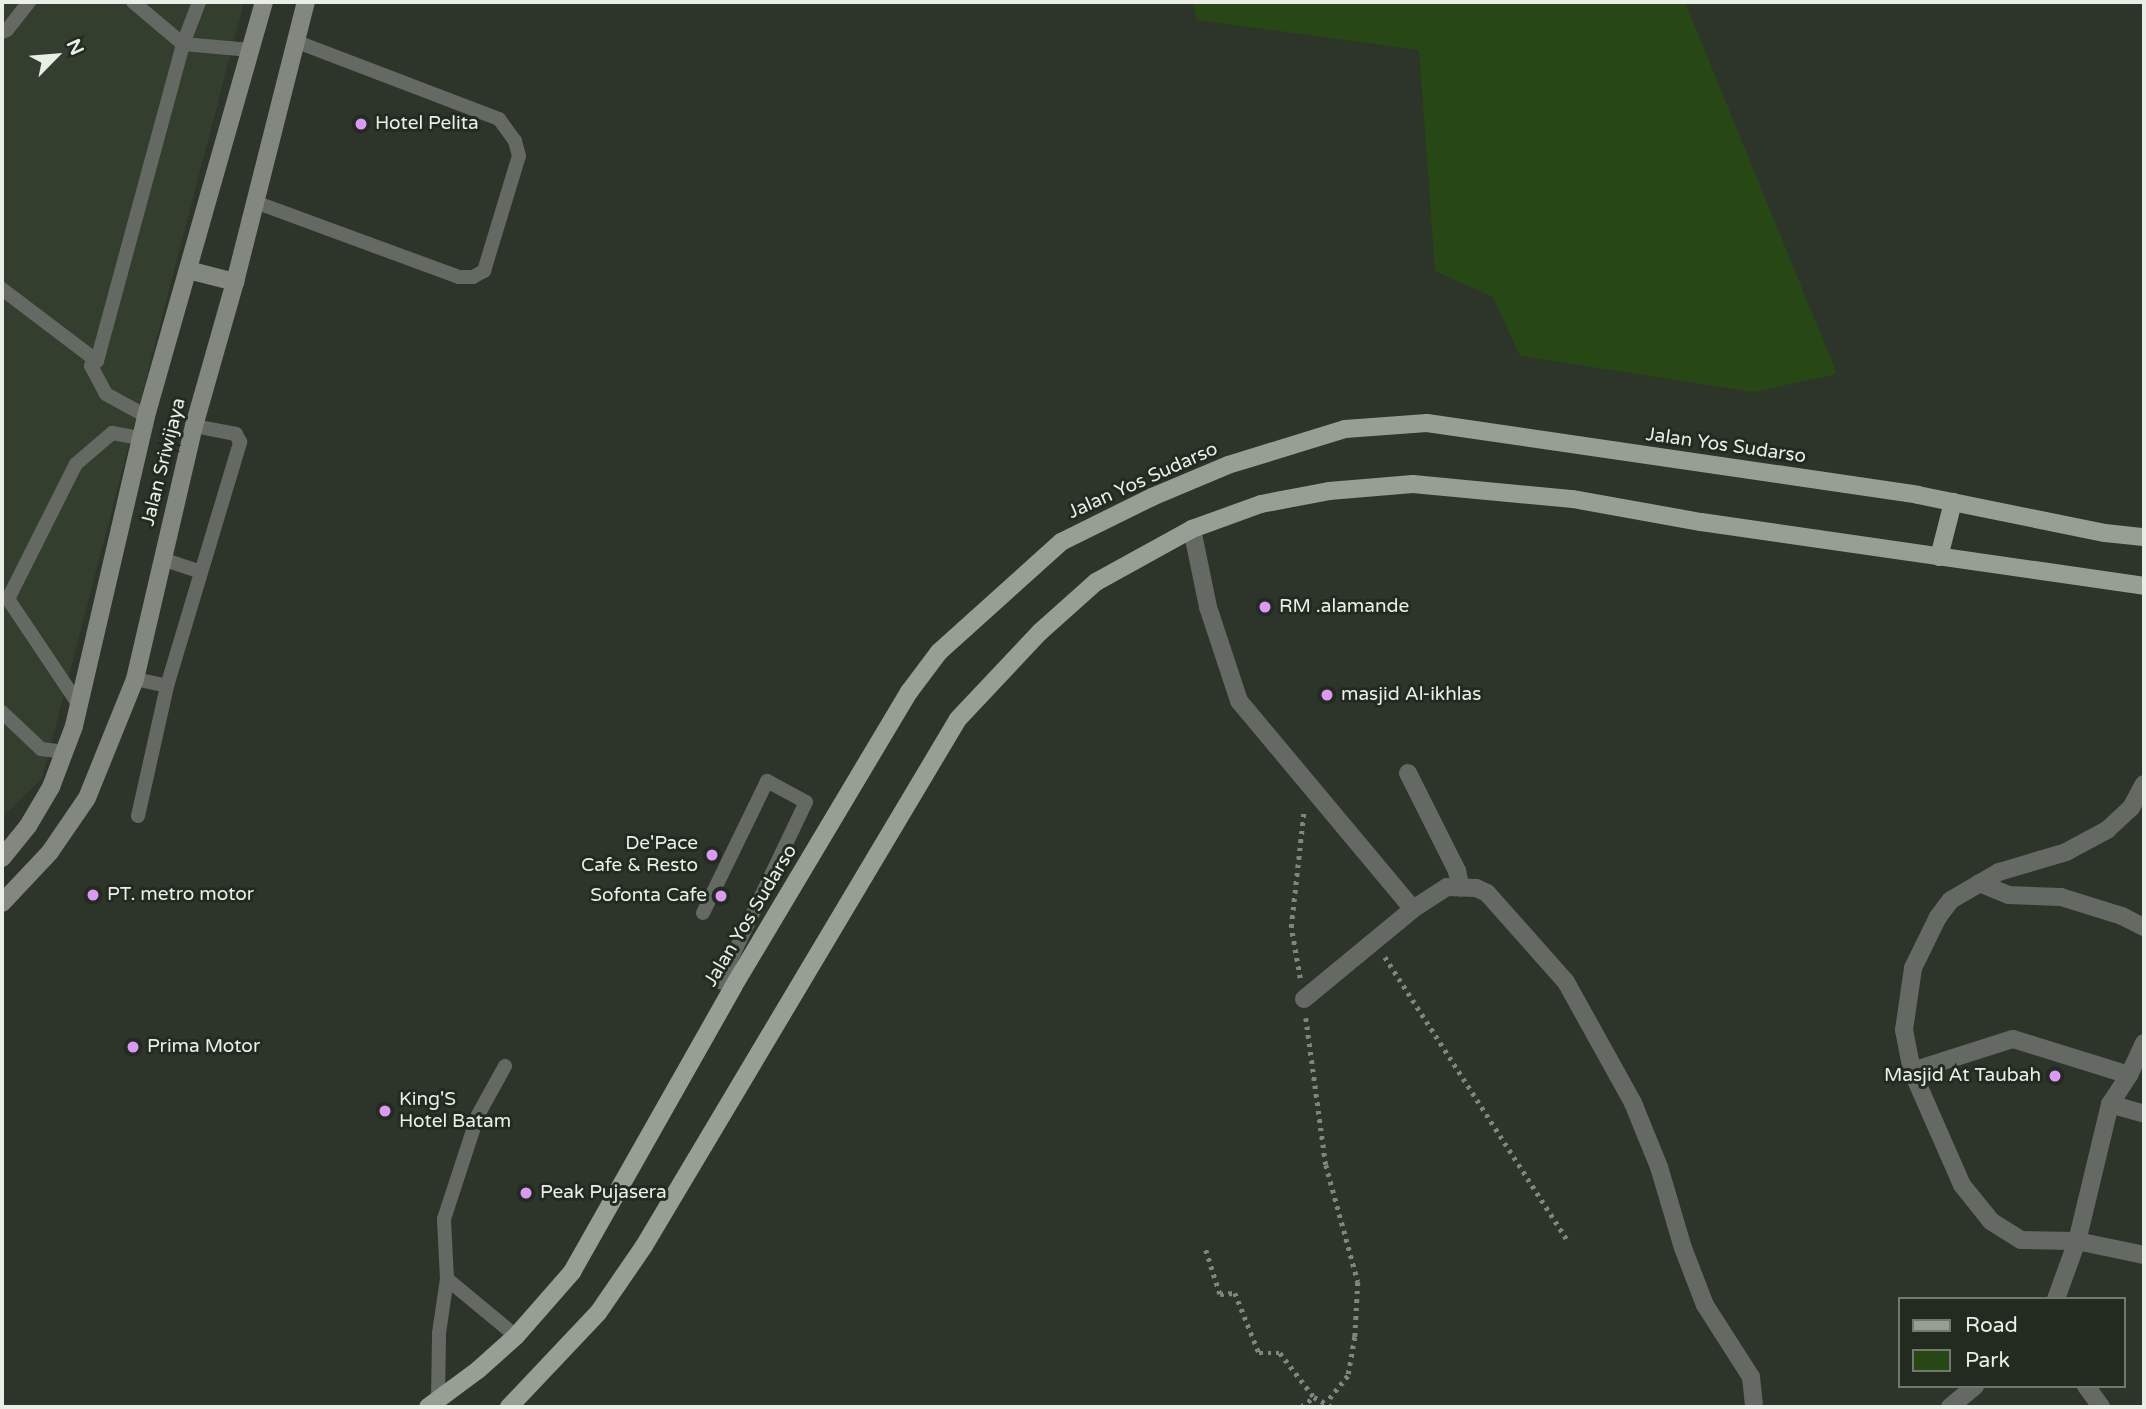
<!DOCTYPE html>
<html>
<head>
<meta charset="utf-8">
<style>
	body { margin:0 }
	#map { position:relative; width:2146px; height:1409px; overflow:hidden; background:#2d342a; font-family:"Varela Round",sans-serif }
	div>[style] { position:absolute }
	.built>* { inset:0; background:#343e2f }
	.green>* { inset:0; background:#274715 }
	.path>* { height:4.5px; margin-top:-2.25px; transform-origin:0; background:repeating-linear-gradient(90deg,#80867d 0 3.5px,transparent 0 8.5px) }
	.service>* { height:14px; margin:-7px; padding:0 7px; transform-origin:7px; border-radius:7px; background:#656963 }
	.minor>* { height:18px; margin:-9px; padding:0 9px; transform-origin:9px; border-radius:9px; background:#656963 }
	.secondary>* { height:18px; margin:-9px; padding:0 9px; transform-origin:9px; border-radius:9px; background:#82877f }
	.primary>* { height:18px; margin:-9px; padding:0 9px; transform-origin:9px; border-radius:9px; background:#979f94 }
	.dots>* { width:19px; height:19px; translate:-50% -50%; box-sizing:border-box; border:4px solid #232a20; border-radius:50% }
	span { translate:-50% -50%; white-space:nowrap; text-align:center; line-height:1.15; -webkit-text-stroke:6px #232a20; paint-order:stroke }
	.poi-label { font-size:19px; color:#e9eee7 }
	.left { translate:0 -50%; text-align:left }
	.right { translate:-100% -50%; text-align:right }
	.street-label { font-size:19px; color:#e9eee7 }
	.frame { position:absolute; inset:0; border:4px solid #e9eee7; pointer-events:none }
	.legend { position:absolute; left:1898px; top:1297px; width:228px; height:91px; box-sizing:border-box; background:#232a20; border:2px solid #727870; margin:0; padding:9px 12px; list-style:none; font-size:21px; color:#e9eee7 }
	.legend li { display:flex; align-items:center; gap:14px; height:35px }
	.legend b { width:35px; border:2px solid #727870 }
	.north { position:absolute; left:21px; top:21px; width:70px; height:70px; -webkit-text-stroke:5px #232a20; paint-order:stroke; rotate:65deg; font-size:19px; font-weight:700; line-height:28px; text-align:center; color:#e9eee7 }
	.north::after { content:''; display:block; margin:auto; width:24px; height:32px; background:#e9eee7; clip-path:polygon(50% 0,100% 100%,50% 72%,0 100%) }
</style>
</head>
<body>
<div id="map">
	<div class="built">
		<i style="clip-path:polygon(2px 2px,244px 2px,42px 779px,2px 817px)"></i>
	</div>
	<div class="green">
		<i style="clip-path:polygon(1192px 2px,1685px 2px,1837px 374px,1753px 392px,1520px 356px,1493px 297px,1435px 271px,1419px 50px,1197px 20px)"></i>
	</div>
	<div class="path">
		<i style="left:1385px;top:957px;width:336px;rotate:57.2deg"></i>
		<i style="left:1300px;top:978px;width:52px;rotate:-100deg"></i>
		<i style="left:1291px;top:927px;width:119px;rotate:-83.7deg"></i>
		<i style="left:1306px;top:1018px;width:148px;rotate:82.3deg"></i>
		<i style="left:1326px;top:1165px;width:121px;rotate:74.7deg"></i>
		<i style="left:1358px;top:1282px;width:55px;rotate:93.1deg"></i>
		<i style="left:1355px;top:1337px;width:40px;rotate:100deg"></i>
		<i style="left:1348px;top:1376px;width:33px;rotate:129deg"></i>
		<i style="left:1206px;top:1250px;width:46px;rotate:72.3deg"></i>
		<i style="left:1220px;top:1294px;width:15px;rotate:-4deg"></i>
		<i style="left:1235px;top:1293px;width:65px;rotate:68.2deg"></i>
		<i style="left:1259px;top:1353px;width:21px"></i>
		<i style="left:1280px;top:1353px;width:56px;rotate:52.3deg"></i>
		<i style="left:1314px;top:1397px;width:21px;rotate:29deg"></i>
		<i style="left:1301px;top:1407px;width:16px;rotate:-38deg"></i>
	</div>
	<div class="service">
		<i style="left:133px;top:2px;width:65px;rotate:40deg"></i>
		<i style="left:183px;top:44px;width:68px;rotate:5deg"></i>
		<i style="left:2px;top:32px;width:5px;rotate:-22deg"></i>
		<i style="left:7px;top:30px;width:36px;rotate:-52deg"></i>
		<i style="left:255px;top:202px;width:217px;rotate:20.2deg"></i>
		<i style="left:459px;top:277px;width:14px"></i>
		<i style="left:473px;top:277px;width:13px;rotate:-29deg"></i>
		<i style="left:484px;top:271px;width:120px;rotate:-73.1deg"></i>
		<i style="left:519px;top:156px;width:16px;rotate:-105deg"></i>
		<i style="left:515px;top:141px;width:27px;rotate:-126deg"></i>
		<i style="left:499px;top:119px;width:218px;rotate:-159.1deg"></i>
		<i style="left:2px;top:289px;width:119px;rotate:37.2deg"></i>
		<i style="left:146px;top:416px;width:46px;rotate:-151.2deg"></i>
		<i style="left:106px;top:394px;width:32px;rotate:-118deg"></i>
		<i style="left:91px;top:366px;width:8px;rotate:-40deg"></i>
		<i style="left:97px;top:361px;width:328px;rotate:-74.8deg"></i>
		<i style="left:183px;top:44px;width:45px;rotate:-69.1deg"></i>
		<i style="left:162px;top:559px;width:41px;rotate:18.4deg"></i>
		<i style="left:135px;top:679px;width:33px;rotate:12deg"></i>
		<i style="left:167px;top:686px;width:255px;rotate:-73.3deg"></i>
		<i style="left:240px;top:442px;width:9px;rotate:-117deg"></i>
		<i style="left:236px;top:434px;width:43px;rotate:-169.2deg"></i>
		<i style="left:79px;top:705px;width:128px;rotate:-123.8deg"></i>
		<i style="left:8px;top:599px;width:151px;rotate:-63.3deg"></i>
		<i style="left:76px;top:464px;width:48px;rotate:-40.7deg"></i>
		<i style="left:112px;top:433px;width:29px;rotate:10deg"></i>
		<i style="left:2px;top:712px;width:54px;rotate:43.5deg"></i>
		<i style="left:41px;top:749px;width:23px;rotate:7deg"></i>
		<i style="left:138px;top:816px;width:133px;rotate:-77.4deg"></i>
		<i style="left:703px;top:913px;width:147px;rotate:-64.1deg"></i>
		<i style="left:767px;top:781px;width:44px;rotate:28.3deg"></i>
		<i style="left:806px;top:802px;width:199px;rotate:115.5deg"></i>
		<i style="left:720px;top:982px;width:14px;rotate:21deg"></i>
		<i style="left:447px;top:1279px;width:89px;rotate:39.6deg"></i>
		<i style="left:438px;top:1400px;width:67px;rotate:-89.1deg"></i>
		<i style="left:439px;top:1333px;width:55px;rotate:-81.6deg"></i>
		<i style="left:447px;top:1279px;width:60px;rotate:-92.9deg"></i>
		<i style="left:444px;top:1219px;width:109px;rotate:-71.9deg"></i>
		<i style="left:478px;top:1115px;width:56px;rotate:-61.1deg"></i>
	</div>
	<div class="minor">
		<i style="left:1192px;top:529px;width:80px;rotate:78.4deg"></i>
		<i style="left:1208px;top:607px;width:99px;rotate:71.7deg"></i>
		<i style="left:1239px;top:701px;width:271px;rotate:50.1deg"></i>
		<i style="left:1408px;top:773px;width:110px;rotate:63.4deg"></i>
		<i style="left:1457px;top:871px;width:17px;rotate:77deg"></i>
		<i style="left:1979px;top:883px;width:31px;rotate:22deg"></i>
		<i style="left:2008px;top:895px;width:53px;rotate:2.2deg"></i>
		<i style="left:2061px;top:897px;width:64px;rotate:17.3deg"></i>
		<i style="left:2122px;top:916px;width:25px;rotate:27deg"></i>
		<i style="left:1304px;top:999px;width:141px;rotate:-39.5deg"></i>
		<i style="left:1413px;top:909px;width:40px;rotate:-32.9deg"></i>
		<i style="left:1447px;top:887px;width:29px;rotate:2deg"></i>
		<i style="left:1476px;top:888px;width:12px;rotate:24deg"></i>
		<i style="left:1487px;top:893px;width:119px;rotate:48.4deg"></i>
		<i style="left:1566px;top:982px;width:138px;rotate:61deg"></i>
		<i style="left:1633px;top:1103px;width:69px;rotate:67.9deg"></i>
		<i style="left:1659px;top:1167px;width:84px;rotate:73.5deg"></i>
		<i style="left:1683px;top:1248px;width:61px;rotate:68.9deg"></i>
		<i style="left:1705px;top:1305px;width:85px;rotate:57.4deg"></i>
		<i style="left:1751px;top:1377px;width:30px;rotate:84deg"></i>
		<i style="left:2144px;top:1043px;width:35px;rotate:115deg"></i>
		<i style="left:2129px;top:1075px;width:35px;rotate:123deg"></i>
		<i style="left:2110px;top:1104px;width:141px;rotate:103.5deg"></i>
		<i style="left:2077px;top:1241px;width:68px;rotate:11.8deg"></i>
		<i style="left:1912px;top:1071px;width:106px;rotate:-17.6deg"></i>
		<i style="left:2013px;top:1039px;width:121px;rotate:17.2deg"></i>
		<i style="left:2110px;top:1104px;width:35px;rotate:16deg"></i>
		<i style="left:2056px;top:1299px;width:62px;rotate:-70.1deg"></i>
		<i style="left:2077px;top:1241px;width:56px;rotate:-179deg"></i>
		<i style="left:2021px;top:1240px;width:36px;rotate:-148deg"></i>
		<i style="left:1991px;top:1221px;width:46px;rotate:-128.9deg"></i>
		<i style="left:1962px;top:1185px;width:124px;rotate:-113.7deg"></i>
		<i style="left:1912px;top:1071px;width:42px;rotate:-101deg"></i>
		<i style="left:1904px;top:1030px;width:63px;rotate:-81.7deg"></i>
		<i style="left:1913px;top:968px;width:57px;rotate:-63.9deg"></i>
		<i style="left:1938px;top:917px;width:21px;rotate:-53deg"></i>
		<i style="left:1951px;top:900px;width:56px;rotate:-30.3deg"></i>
		<i style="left:1999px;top:872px;width:70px;rotate:-16.6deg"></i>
		<i style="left:2066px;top:852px;width:47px;rotate:-28.2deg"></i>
		<i style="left:2107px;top:830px;width:33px;rotate:-43deg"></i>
		<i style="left:2131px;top:808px;width:27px;rotate:-62deg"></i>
		<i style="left:2086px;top:1386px;width:26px;rotate:54deg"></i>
		<i style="left:1950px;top:1407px;width:33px;rotate:-40deg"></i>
	</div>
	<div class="secondary">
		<i style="left:188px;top:270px;width:49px;rotate:14.3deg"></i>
		<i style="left:2px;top:858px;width:41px;rotate:-50.9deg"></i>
		<i style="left:28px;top:826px;width:45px;rotate:-59.5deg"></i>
		<i style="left:51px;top:787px;width:65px;rotate:-69.3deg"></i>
		<i style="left:74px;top:726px;width:318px;rotate:-76.9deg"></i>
		<i style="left:146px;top:416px;width:430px;rotate:-74.1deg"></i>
		<i style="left:2px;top:903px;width:70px;rotate:-46.7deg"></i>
		<i style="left:50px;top:852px;width:65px;rotate:-55.6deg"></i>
		<i style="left:87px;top:798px;width:128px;rotate:-68deg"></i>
		<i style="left:135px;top:679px;width:260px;rotate:-76.9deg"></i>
		<i style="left:194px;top:426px;width:150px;rotate:-74.1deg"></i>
		<i style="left:235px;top:282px;width:289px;rotate:-75.8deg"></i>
	</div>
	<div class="primary">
		<i style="left:1939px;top:557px;width:57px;rotate:-75.7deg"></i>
		<i style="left:428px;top:1407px;width:62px;rotate:-36.5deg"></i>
		<i style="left:478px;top:1370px;width:51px;rotate:-41.8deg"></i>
		<i style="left:516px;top:1336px;width:85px;rotate:-48.8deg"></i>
		<i style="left:572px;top:1272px;width:327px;rotate:-60.5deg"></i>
		<i style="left:733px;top:987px;width:344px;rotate:-59.2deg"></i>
		<i style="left:909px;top:692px;width:50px;rotate:-53.1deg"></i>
		<i style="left:939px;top:652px;width:164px;rotate:-42deg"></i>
		<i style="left:1061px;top:542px;width:102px;rotate:-26.3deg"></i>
		<i style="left:1152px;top:497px;width:82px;rotate:-22.8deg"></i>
		<i style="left:1228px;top:465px;width:122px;rotate:-17.1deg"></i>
		<i style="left:1345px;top:429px;width:82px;rotate:-4.2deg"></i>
		<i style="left:1427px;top:423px;width:496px;rotate:8.3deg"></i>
		<i style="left:1918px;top:495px;width:191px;rotate:11.5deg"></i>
		<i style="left:2105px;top:533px;width:39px;rotate:6deg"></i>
		<i style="left:509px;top:1407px;width:129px;rotate:-46.6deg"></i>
		<i style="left:598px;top:1313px;width:81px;rotate:-55.5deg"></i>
		<i style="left:644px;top:1246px;width:613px;rotate:-59.21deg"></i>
		<i style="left:958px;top:719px;width:120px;rotate:-46.7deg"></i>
		<i style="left:1040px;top:632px;width:75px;rotate:-41.8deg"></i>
		<i style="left:1096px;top:582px;width:110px;rotate:-28.9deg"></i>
		<i style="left:1192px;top:529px;width:73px;rotate:-19.9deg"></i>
		<i style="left:1261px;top:504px;width:69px;rotate:-10.8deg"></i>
		<i style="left:1329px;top:491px;width:84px;rotate:-4.8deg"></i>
		<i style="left:1413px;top:484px;width:161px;rotate:5.4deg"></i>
		<i style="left:1573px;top:499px;width:130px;rotate:10.2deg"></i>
		<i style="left:1701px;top:522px;width:448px;rotate:8.2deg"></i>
	</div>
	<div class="dots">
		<i style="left:361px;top:124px;background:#db99f5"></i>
		<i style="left:1265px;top:607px;background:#db99f5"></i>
		<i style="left:1327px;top:695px;background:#db99f5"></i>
		<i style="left:712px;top:855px;background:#db99f5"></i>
		<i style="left:93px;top:895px;background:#db99f5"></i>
		<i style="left:721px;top:896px;background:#db99f5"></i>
		<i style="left:133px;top:1047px;background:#db99f5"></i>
		<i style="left:2055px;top:1076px;background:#db99f5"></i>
		<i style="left:385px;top:1111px;background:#db99f5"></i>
		<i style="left:526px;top:1193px;background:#db99f5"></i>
	</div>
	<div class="poi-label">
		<span class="left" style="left:375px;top:124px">Hotel Pelita</span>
		<span class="left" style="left:1279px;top:607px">RM .alamande</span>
		<span class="left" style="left:1341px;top:695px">masjid Al-ikhlas</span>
		<span class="right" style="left:698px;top:855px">De'Pace<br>Cafe &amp; Resto</span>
		<span class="left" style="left:107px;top:895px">PT. metro motor</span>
		<span class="right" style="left:707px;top:896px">Sofonta Cafe</span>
		<span class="left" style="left:147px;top:1047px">Prima Motor</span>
		<span class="right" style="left:2041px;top:1076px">Masjid At Taubah</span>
		<span class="left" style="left:399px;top:1111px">King'S<br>Hotel Batam</span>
		<span class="left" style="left:540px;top:1193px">Peak Pujasera</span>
	</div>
	<div class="street-label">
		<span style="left:1726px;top:446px;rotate:8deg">Jalan Yos Sudarso</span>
		<span style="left:164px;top:462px;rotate:-76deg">Jalan Sriwijaya</span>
		<span style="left:1143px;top:481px;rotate:-24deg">Jalan Yos Sudarso</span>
		<span style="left:751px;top:916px;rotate:-59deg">Jalan Yos Sudarso</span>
	</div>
	<div class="frame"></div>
	<ul class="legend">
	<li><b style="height:9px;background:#979f94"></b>Road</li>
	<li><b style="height:19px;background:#274715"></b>Park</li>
	</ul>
	<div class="north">N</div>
</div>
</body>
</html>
